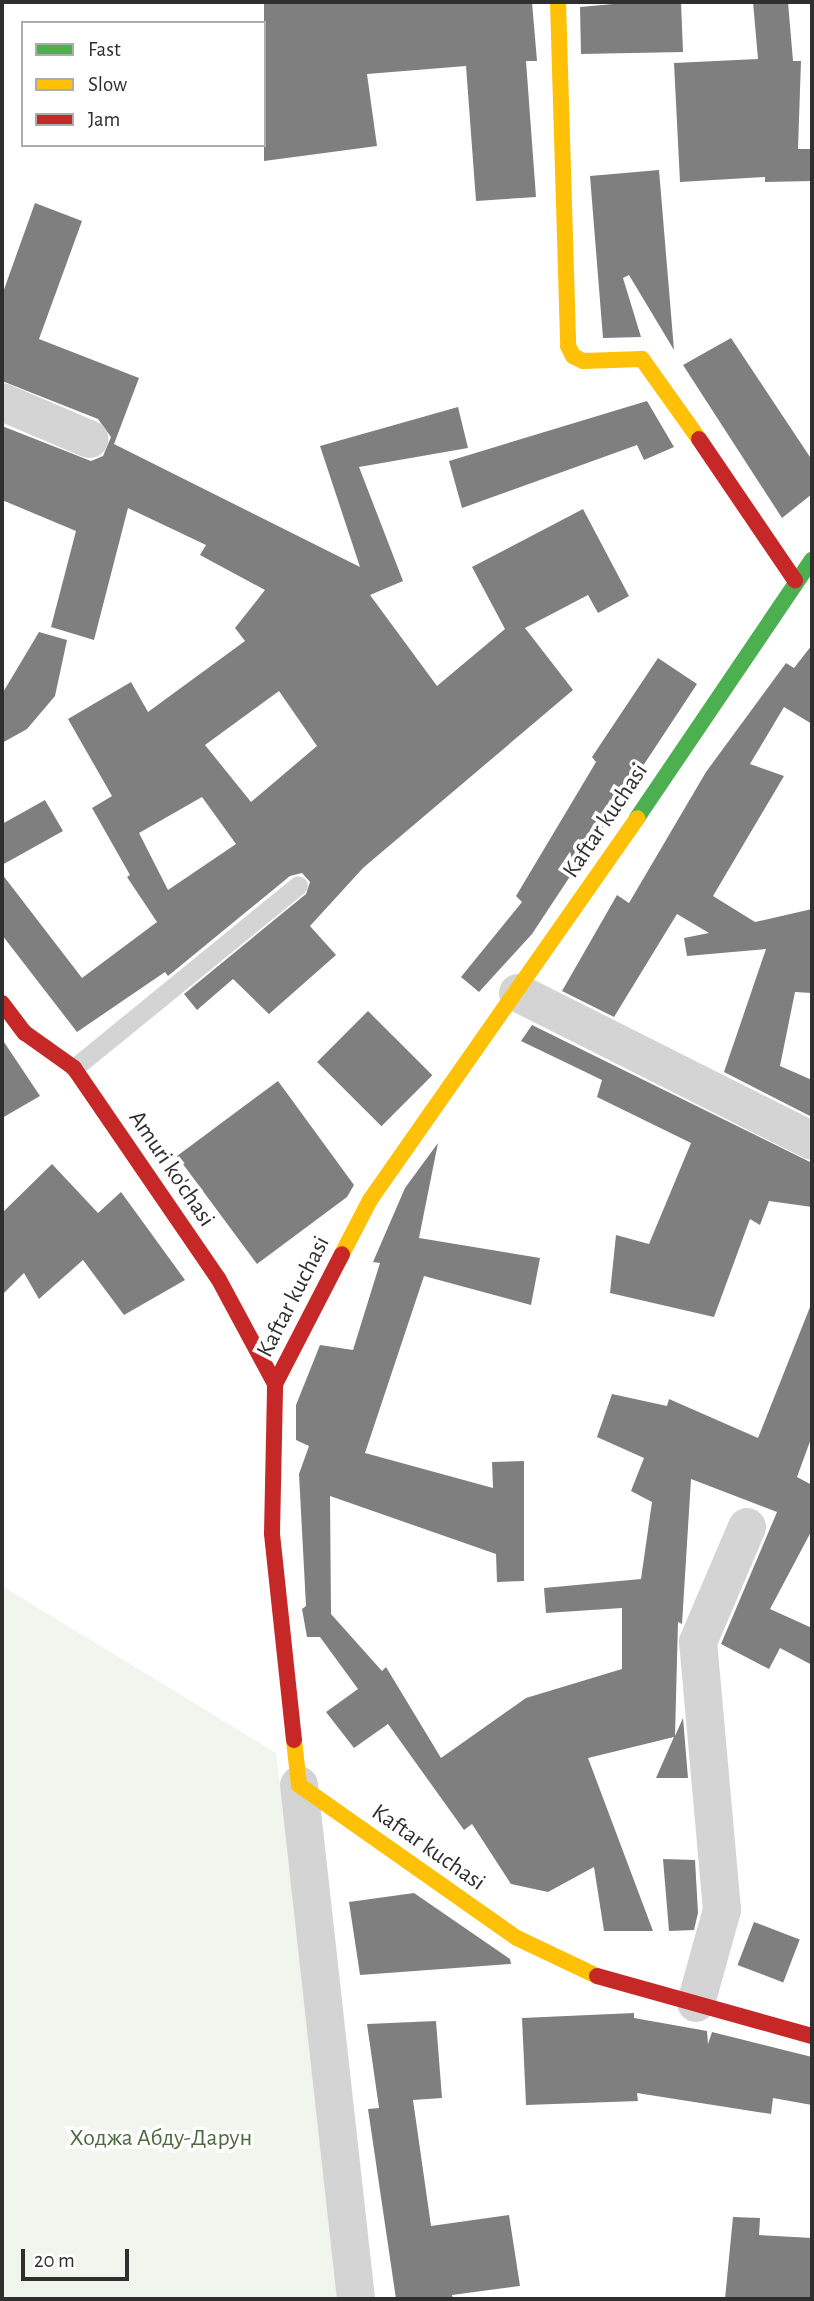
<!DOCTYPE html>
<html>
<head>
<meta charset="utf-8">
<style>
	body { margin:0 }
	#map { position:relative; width:814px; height:2301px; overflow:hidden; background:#fff; font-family:"Alegreya Sans",sans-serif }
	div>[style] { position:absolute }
	.green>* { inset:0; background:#f0f5ed }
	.building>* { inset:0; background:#7f7f7f; transform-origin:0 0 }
	.lane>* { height:19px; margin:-9.5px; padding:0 9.5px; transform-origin:9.5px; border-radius:9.5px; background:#d4d4d4 }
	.street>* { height:38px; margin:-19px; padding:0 19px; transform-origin:19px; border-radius:19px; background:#d4d4d4 }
	.fast>* { height:16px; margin:-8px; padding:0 8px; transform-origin:8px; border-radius:8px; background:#4caf50 }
	.slow>* { height:16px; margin:-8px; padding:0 8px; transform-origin:8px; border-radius:8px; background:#ffc107 }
	.jam>* { height:16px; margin:-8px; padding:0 8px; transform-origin:8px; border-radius:8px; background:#c62828 }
	span { translate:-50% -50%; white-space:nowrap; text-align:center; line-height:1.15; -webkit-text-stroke:7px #fff; paint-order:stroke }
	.street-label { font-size:24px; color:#2f2f2f }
	.park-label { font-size:24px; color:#4c6a3e }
	.frame { position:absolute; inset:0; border:4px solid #2f2f2f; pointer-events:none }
	.legend { position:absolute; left:21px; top:21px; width:245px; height:126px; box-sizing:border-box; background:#fff; border:2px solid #acacac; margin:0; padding:9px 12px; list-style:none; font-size:21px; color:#2f2f2f }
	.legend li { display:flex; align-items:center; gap:14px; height:35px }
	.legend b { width:35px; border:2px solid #acacac }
	.scale { position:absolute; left:21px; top:2249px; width:108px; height:32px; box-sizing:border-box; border:4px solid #2f2f2f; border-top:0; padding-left:9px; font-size:21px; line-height:24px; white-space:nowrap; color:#2f2f2f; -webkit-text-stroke:5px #fff; paint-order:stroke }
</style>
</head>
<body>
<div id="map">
	<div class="green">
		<i style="clip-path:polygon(2px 1586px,276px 1753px,340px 2299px,2px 2299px)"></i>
	</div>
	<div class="building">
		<i style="clip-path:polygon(264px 2px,532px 2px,537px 61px,526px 61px,536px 197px,476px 201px,466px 66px,367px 74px,377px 146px,264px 161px)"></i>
		<i style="clip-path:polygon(635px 2px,681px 2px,683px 52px,581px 54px,580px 7px)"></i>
		<i style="clip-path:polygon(753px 2px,788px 2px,793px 61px,801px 61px,798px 149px,812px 149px,812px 181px,765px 182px,765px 177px,680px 182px,674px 63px,758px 59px)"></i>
		<i style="clip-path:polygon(659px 170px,674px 350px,629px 275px,623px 278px,641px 337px,603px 338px,590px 176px)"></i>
		<i style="clip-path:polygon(evenodd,35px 203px,82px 221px,39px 339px,139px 378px,114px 444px,360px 567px,320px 446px,458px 407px,468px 448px,359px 467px,403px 581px,370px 595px,437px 686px,505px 629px,472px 567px,583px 509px,629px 596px,598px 613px,588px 595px,525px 628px,573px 690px,363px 868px,310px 926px,336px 955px,269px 1014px,233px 979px,197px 1010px,184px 994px,306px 894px,310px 882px,302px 873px,290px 876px,168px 976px,165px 972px,77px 1032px,2px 935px,2px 874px,82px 978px,157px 922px,127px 877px,130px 875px,92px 808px,112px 796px,68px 719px,131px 682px,148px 712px,245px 641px,235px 628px,265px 590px,200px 555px,206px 545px,128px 508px,94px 640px,51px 627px,76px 531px,2px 500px,2px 426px,91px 461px,103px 456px,111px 437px,98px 419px,2px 381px,2px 295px,35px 203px,279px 691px,317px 746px,251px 802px,205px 745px,279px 691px,35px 203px,202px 797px,236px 844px,168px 890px,139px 833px,202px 797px)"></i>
		<i style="clip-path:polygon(731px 338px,812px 460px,812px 494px,782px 518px,683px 365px)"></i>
		<i style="clip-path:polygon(647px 401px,674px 447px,644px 460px,637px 445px,462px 508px,449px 461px)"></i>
		<i style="clip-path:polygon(39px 632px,67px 640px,55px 696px,27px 729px,2px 743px,2px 694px)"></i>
		<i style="clip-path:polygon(812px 645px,812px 724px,784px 707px,750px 764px,784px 776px,713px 896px,755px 922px,812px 909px,812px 993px,795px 992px,780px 1066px,812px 1080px,812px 1117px,724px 1072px,766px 949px,687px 956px,684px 938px,709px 933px,677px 914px,614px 1017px,562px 991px,617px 895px,629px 903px,706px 772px,786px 663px,794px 668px)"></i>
		<i style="clip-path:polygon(658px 658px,697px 684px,532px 934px,479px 992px,461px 977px,522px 902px,516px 896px,596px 762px,592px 757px)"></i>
		<i style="clip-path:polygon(45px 800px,63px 831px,2px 865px,2px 824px)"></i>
		<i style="left:368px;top:1011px;width:91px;height:72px;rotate:45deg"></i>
		<i style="clip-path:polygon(532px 1025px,812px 1163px,812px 1207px,769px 1201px,760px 1225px,750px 1219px,714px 1317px,610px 1293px,616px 1235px,649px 1244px,691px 1143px,597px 1097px,602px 1080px,521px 1041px)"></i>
		<i style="clip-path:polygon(2px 1039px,40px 1096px,2px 1118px)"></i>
		<i style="clip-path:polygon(278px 1081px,354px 1185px,347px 1197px,257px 1264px,177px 1156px)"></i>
		<i style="clip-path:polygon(438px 1143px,419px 1238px,540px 1258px,531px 1305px,424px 1276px,365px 1453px,493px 1488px,492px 1462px,524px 1461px,524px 1581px,497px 1582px,496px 1554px,330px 1496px,331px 1614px,382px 1671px,386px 1667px,441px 1758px,526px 1698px,622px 1669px,622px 1608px,546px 1613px,544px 1588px,641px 1579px,652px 1502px,631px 1491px,644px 1458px,597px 1437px,612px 1394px,667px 1406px,669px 1399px,758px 1438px,812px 1302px,812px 1436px,797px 1477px,812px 1485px,812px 1530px,770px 1609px,812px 1628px,812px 1665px,780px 1648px,769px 1669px,721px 1644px,777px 1512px,691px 1479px,682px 1624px,678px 1622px,675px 1736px,683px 1718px,688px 1778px,656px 1778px,674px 1737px,588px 1758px,653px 1931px,604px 1931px,594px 1867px,548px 1892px,511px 1884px,472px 1824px,464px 1830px,388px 1724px,354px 1748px,326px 1712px,358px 1689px,320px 1637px,307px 1637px,302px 1609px,306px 1606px,299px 1474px,309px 1446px,296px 1440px,296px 1405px,320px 1345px,353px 1350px,380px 1263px,373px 1262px,405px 1188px)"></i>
		<i style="clip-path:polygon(52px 1164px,98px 1213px,121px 1192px,185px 1280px,124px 1315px,83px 1260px,39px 1299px,24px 1273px,2px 1295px,2px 1213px)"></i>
		<i style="clip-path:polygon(663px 1859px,695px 1860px,698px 1913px,694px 1930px,669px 1931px)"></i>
		<i style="clip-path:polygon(414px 1893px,510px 1959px,511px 1964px,360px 1975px,349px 1902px)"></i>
		<i style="left:754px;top:1922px;width:49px;height:46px;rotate:21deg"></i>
		<i style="clip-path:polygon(634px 2013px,634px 2018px,707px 2031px,708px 2044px,712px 2032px,812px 2057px,812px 2105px,773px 2098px,771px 2114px,637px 2093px,638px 2101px,526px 2105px,522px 2018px)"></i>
		<i style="clip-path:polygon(436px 2021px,442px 2098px,413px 2100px,431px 2226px,509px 2215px,520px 2286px,452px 2295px,453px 2299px,396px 2299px,368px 2109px,379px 2108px,367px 2024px)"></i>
		<i style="clip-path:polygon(733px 2217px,760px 2218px,759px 2235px,812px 2238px,812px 2299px,725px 2299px)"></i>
	</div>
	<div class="lane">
		<i style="left:74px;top:1068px;width:289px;rotate:-39.2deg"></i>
	</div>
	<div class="street">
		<i style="left:2px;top:402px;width:95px;rotate:23deg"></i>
		<i style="left:518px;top:993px;width:329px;rotate:26.7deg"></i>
		<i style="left:299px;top:1785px;width:517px;rotate:83.67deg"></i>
		<i style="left:696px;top:2003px;width:97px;rotate:-74.4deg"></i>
		<i style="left:722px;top:1910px;width:269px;rotate:-95.1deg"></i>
		<i style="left:698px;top:1642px;width:125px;rotate:-66.9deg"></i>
	</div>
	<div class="fast">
		<i style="left:637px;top:818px;width:312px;rotate:-55.9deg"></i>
	</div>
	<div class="slow">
		<i style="left:558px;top:2px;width:344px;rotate:88.3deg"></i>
		<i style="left:568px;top:346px;width:11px;rotate:63deg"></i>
		<i style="left:573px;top:356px;width:11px;rotate:27deg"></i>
		<i style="left:583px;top:361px;width:59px;rotate:-1.9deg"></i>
		<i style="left:642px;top:359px;width:98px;rotate:54.5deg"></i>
		<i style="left:342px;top:1254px;width:61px;rotate:-62.6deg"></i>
		<i style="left:370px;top:1200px;width:466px;rotate:-55deg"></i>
		<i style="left:294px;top:1740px;width:45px;rotate:83.7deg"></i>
		<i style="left:299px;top:1785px;width:266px;rotate:35.1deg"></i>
		<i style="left:517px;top:1938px;width:89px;rotate:25.4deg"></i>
	</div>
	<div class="jam">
		<i style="left:699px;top:439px;width:171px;rotate:55.8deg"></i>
		<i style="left:2px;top:1003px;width:38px;rotate:53deg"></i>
		<i style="left:25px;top:1033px;width:60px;rotate:35.5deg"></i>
		<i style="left:74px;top:1068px;width:255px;rotate:55.6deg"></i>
		<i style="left:218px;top:1278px;width:120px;rotate:61.7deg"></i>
		<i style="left:294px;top:1740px;width:208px;rotate:-96.1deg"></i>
		<i style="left:272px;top:1533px;width:149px;rotate:-88.8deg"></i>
		<i style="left:275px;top:1384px;width:146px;rotate:-62.7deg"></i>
		<i style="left:597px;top:1976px;width:223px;rotate:15.6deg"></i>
	</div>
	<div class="street-label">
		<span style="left:606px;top:821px;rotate:-56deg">Kaftar kuchasi</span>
		<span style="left:171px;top:1169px;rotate:56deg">Amuri ko'chasi</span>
		<span style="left:294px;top:1297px;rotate:-63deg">Kaftar kuchasi</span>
		<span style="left:428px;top:1848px;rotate:35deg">Kaftar kuchasi</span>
	</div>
	<div class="park-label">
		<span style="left:161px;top:2139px">Ходжа Абду-Дарун</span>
	</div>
	<div class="frame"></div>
	<ul class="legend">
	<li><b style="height:9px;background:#4caf50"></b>Fast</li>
	<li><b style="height:9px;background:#ffc107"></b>Slow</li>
	<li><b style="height:9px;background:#c62828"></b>Jam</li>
	</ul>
	<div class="scale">20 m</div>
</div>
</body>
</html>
